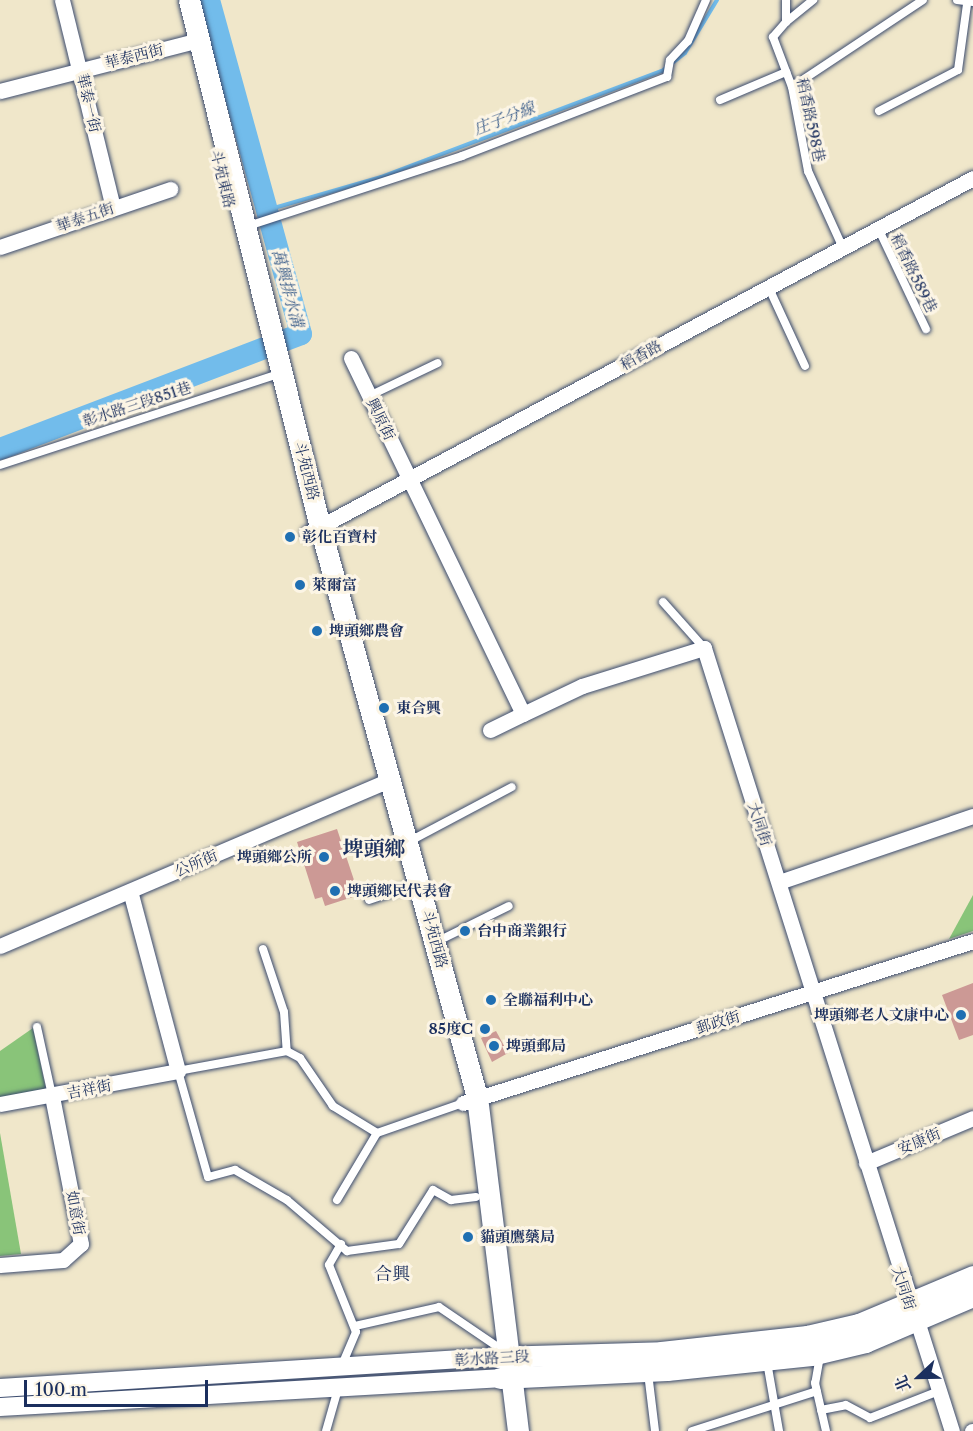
<!DOCTYPE html>
<html>
<head>
<meta charset="utf-8">
<style>
	body { margin:0 }
	#map { position:relative; width:973px; height:1431px; overflow:hidden; background:#f0e7ca; font-family:"Libre Caslon Text","Noto Serif TC",serif }
	div>[style] { position:absolute }
	.green>* { inset:0; background:#89c479 }
	.stream>* { height:4px; margin:-2px; padding:0 2px; transform-origin:2px; border-radius:2px; background:#72bceb }
	.river>* { height:22px; margin:-11px; padding:0 11px; transform-origin:11px; border-radius:11px; background:#72bceb }
	.building>* { inset:0; background:#cc9995 }
	.roads { filter:drop-shadow(0 0 2px #3b4b6e) drop-shadow(0 0 2px #3b4b6e) }
	.service>* { height:8px; margin:-4px; padding:0 4px; transform-origin:4px; border-radius:4px; background:#fff }
	.minor>* { height:15px; margin:-7.5px; padding:0 7.5px; transform-origin:7.5px; border-radius:7.5px; background:#fff }
	.tertiary>* { height:18px; margin:-9px; padding:0 9px; transform-origin:9px; border-radius:9px; background:#fff }
	.secondary>* { height:21px; margin:-10.5px; padding:0 10.5px; transform-origin:10.5px; border-radius:10.5px; background:#fff }
	.dots>* { width:16px; height:16px; translate:-50% -50%; box-sizing:border-box; border:3px solid #fcf5e5; border-radius:50% }
	span { translate:-50% -50%; white-space:nowrap; text-align:center; line-height:1.15; -webkit-text-stroke:6px #fcf5e5; paint-order:stroke }
	.street-label { font-size:15px; color:#1b2f5e }
	.poi-label { font-size:15px; color:#1b2f5e; font-weight:700 }
	.left { translate:0 -50%; text-align:left }
	.right { translate:-100% -50%; text-align:right }
	.water-label { font-size:16px; color:#355988; font-style:italic }
	.quarter-label { font-size:18px; color:#1b2f5e }
	.district-label { font-size:21px; color:#1b2f5e; font-weight:700 }
	.north { position:absolute; left:889px; top:1347px; width:60px; height:60px; -webkit-text-stroke:4px #fcf5e5; paint-order:stroke; rotate:248deg; font-size:16px; font-weight:700; line-height:24px; text-align:center; color:#1b2f5e }
	.north::after { content:''; display:block; margin:auto; width:21px; height:27px; background:#1b2f5e; clip-path:polygon(50% 0,100% 100%,50% 72%,0 100%) }
	.scale { position:absolute; left:24px; top:1380px; width:184px; height:27px; box-sizing:border-box; border:3px solid #1b2f5e; border-top:0; padding-left:8px; font-size:18px; line-height:21px; white-space:nowrap; color:#1b2f5e; -webkit-text-stroke:4px #fcf5e5; paint-order:stroke }
</style>
</head>
<body>
<div id="map">
	<div class="green">
		<i style="clip-path:polygon(973px 895px,973px 931px,949px 939px)"></i>
		<i style="clip-path:polygon(33px 1028px,46px 1090px,0 1099px,0 1051px)"></i>
		<i style="clip-path:polygon(0 1133px,21px 1254px,0 1256px)"></i>
	</div>
	<div class="stream">
		<i style="left:267px;top:210px;width:119px;rotate:-16.1deg"></i>
		<i style="left:381px;top:177px;width:300px;rotate:-20.7deg"></i>
		<i style="left:662px;top:71px;width:29px;rotate:-38deg"></i>
		<i style="left:685px;top:53px;width:62px;rotate:-58.9deg"></i>
	</div>
	<div class="river">
		<i style="left:0;top:449px;width:322px;rotate:-20.9deg"></i>
		<i style="left:301px;top:334px;width:346px;rotate:-105.4deg"></i>
	</div>
	<div class="building">
		<i style="clip-path:polygon(337px 829px,359px 895px,325px 906px,322px 897px,315px 899px,297px 842px)"></i>
		<i style="clip-path:polygon(973px 983px,973px 1035px,959px 1040px,942px 995px)"></i>
		<i style="clip-path:polygon(496px 1031px,508px 1053px,492px 1062px,481px 1038px)"></i>
	</div>
	<div class="roads">
		<div class="service">
			<i style="left:786px;top:0;width:22px;rotate:90deg"></i>
			<i style="left:786px;top:22px;width:20px;rotate:131deg"></i>
			<i style="left:773px;top:37px;width:53px;rotate:69.2deg"></i>
			<i style="left:792px;top:87px;width:86px;rotate:79.2deg"></i>
			<i style="left:808px;top:171px;width:82px;rotate:65.6deg"></i>
			<i style="left:957px;top:0;width:16px;rotate:7deg"></i>
			<i style="left:786px;top:22px;width:35px;rotate:-39deg"></i>
			<i style="left:792px;top:87px;width:157px;rotate:-33.6deg"></i>
			<i style="left:720px;top:100px;width:72px;rotate:-23deg"></i>
			<i style="left:879px;top:111px;width:89px;rotate:-27.4deg"></i>
			<i style="left:958px;top:70px;width:67px;rotate:-82.2deg"></i>
			<i style="left:248px;top:226px;width:225px;rotate:-18.1deg"></i>
			<i style="left:462px;top:156px;width:220px;rotate:-21.1deg"></i>
			<i style="left:667px;top:77px;width:17px;rotate:-80deg"></i>
			<i style="left:670px;top:60px;width:26px;rotate:-47deg"></i>
			<i style="left:688px;top:41px;width:45px;rotate:-66.3deg"></i>
			<i style="left:878px;top:228px;width:112px;rotate:64.6deg"></i>
			<i style="left:768px;top:286px;width:88px;rotate:65.2deg"></i>
			<i style="left:369px;top:396px;width:76px;rotate:-25.6deg"></i>
			<i style="left:0;top:465px;width:293px;rotate:-18.1deg"></i>
			<i style="left:663px;top:602px;width:62px;rotate:48.3deg"></i>
			<i style="left:410px;top:841px;width:115px;rotate:-27.9deg"></i>
			<i style="left:369px;top:900px;width:50px;rotate:-18.8deg"></i>
			<i style="left:436px;top:942px;width:81px;rotate:-26.3deg"></i>
			<i style="left:263px;top:949px;width:66px;rotate:71.6deg"></i>
			<i style="left:284px;top:1012px;width:39px;rotate:86deg"></i>
			<i style="left:37px;top:1027px;width:70px;rotate:77.6deg"></i>
			<i style="left:463px;top:1103px;width:91px;rotate:160.8deg"></i>
			<i style="left:377px;top:1133px;width:52px;rotate:-148.5deg"></i>
			<i style="left:333px;top:1106px;width:58px;rotate:-124.5deg"></i>
			<i style="left:300px;top:1058px;width:15px;rotate:-152deg"></i>
			<i style="left:287px;top:1051px;width:111px;rotate:169.6deg"></i>
			<i style="left:178px;top:1071px;width:110px;rotate:74.2deg"></i>
			<i style="left:208px;top:1177px;width:28px;rotate:-15deg"></i>
			<i style="left:235px;top:1170px;width:60px;rotate:30deg"></i>
			<i style="left:287px;top:1200px;width:79px;rotate:40.4deg"></i>
			<i style="left:347px;top:1251px;width:52px;rotate:-7.7deg"></i>
			<i style="left:399px;top:1244px;width:64px;rotate:-57.8deg"></i>
			<i style="left:433px;top:1190px;width:21px;rotate:29deg"></i>
			<i style="left:451px;top:1200px;width:25px;rotate:-7deg"></i>
			<i style="left:337px;top:1200px;width:78px;rotate:-59.2deg"></i>
			<i style="left:341px;top:1244px;width:24px;rotate:120deg"></i>
			<i style="left:329px;top:1265px;width:72px;rotate:68.1deg"></i>
			<i style="left:356px;top:1332px;width:36px;rotate:113deg"></i>
			<i style="left:355px;top:1326px;width:86px;rotate:-12.7deg"></i>
			<i style="left:439px;top:1307px;width:68px;rotate:34.2deg"></i>
			<i style="left:820px;top:1356px;width:27px;rotate:100deg"></i>
			<i style="left:815px;top:1383px;width:49px;rotate:77.1deg"></i>
			<i style="left:767px;top:1362px;width:70px;rotate:80.1deg"></i>
			<i style="left:648px;top:1373px;width:58px;rotate:83.1deg"></i>
			<i style="left:821px;top:1410px;width:25px;rotate:-11deg"></i>
			<i style="left:846px;top:1405px;width:27px;rotate:28deg"></i>
			<i style="left:870px;top:1418px;width:74px;rotate:-21.4deg"></i>
			<i style="left:326px;top:1431px;width:44px;rotate:-74.1deg"></i>
			<i style="left:692px;top:1431px;width:131px;rotate:-17.7deg"></i>
		</div>
		<div class="minor">
			<i style="left:62px;top:0;width:213px;rotate:76.2deg"></i>
			<i style="left:0;top:91px;width:205px;rotate:-14.4deg"></i>
			<i style="left:0;top:247px;width:180px;rotate:-18.8deg"></i>
			<i style="left:351px;top:358px;width:395px;rotate:64.2deg"></i>
			<i style="left:523px;top:714px;width:65px;rotate:-25.4deg"></i>
			<i style="left:582px;top:686px;width:128px;rotate:-17.3deg"></i>
			<i style="left:704px;top:648px;width:821px;rotate:72.43deg"></i>
			<i style="left:308px;top:533px;width:754px;rotate:-28.09deg"></i>
			<i style="left:490px;top:730px;width:37px;rotate:-26deg"></i>
			<i style="left:779px;top:882px;width:205px;rotate:-18.8deg"></i>
			<i style="left:0;top:946px;width:425px;rotate:-23.1deg"></i>
			<i style="left:463px;top:1103px;width:535px;rotate:-17.62deg"></i>
			<i style="left:0;top:1104px;width:181px;rotate:-10.5deg"></i>
			<i style="left:178px;top:1071px;width:186px;rotate:-104.9deg"></i>
			<i style="left:866px;top:1163px;width:116px;rotate:-22.8deg"></i>
			<i style="left:0;top:1265px;width:63px;rotate:-4.5deg"></i>
			<i style="left:63px;top:1260px;width:24px;rotate:-42deg"></i>
			<i style="left:81px;top:1244px;width:151px;rotate:-101.1deg"></i>
			<i style="left:972px;top:1431px;width:1px"></i>
		</div>
		<div class="tertiary">
			<i style="left:0;top:1388px;width:498px;rotate:-3.6deg"></i>
			<i style="left:0;top:1407px;width:500px;rotate:-3.3deg"></i>
		</div>
		<div class="secondary">
			<i style="left:189px;top:0;width:543px;rotate:76.04deg"></i>
			<i style="left:320px;top:527px;width:591px;rotate:74.6deg"></i>
			<i style="left:477px;top:1097px;width:337px;rotate:83deg"></i>
			<i style="left:497px;top:1357px;width:164px;rotate:-1.7deg"></i>
			<i style="left:661px;top:1352px;width:147px;rotate:-6.3deg"></i>
			<i style="left:807px;top:1336px;width:53px;rotate:-13deg"></i>
			<i style="left:859px;top:1324px;width:124px;rotate:-22.8deg"></i>
			<i style="left:500px;top:1378px;width:167px;rotate:-2.7deg"></i>
			<i style="left:667px;top:1370px;width:145px;rotate:-5.9deg"></i>
			<i style="left:811px;top:1355px;width:56px;rotate:-13.5deg"></i>
			<i style="left:865px;top:1342px;width:117px;rotate:-23.1deg"></i>
		</div>
	</div>
	<div class="dots">
		<i style="left:290px;top:537px;background:#1f6fb2"></i>
		<i style="left:300px;top:585px;background:#1f6fb2"></i>
		<i style="left:317px;top:631px;background:#1f6fb2"></i>
		<i style="left:384px;top:708px;background:#1f6fb2"></i>
		<i style="left:324px;top:857px;background:#1f6fb2"></i>
		<i style="left:335px;top:891px;background:#1f6fb2"></i>
		<i style="left:465px;top:931px;background:#1f6fb2"></i>
		<i style="left:491px;top:1000px;background:#1f6fb2"></i>
		<i style="left:961px;top:1015px;background:#1f6fb2"></i>
		<i style="left:485px;top:1029px;background:#1f6fb2"></i>
		<i style="left:494px;top:1046px;background:#1f6fb2"></i>
		<i style="left:468px;top:1237px;background:#1f6fb2"></i>
	</div>
	<div class="street-label">
		<span style="left:134px;top:56px;rotate:-14deg">華泰西街</span>
		<span style="left:89px;top:103px;rotate:77deg">華泰一街</span>
		<span style="left:811px;top:120px;rotate:78deg">稻香路598巷</span>
		<span style="left:223px;top:179px;rotate:76deg">斗苑東路</span>
		<span style="left:85px;top:217px;rotate:-19deg">華泰五街</span>
		<span style="left:914px;top:273px;rotate:64deg">稻香路589巷</span>
		<span style="left:641px;top:355px;rotate:-29deg">稻香路</span>
		<span style="left:137px;top:404px;rotate:-18deg">彰水路三段851巷</span>
		<span style="left:381px;top:419px;rotate:64deg">興原街</span>
		<span style="left:307px;top:471px;rotate:76deg">斗苑西路</span>
		<span style="left:760px;top:824px;rotate:72deg">大同街</span>
		<span style="left:196px;top:863px;rotate:-23deg">公所街</span>
		<span style="left:435px;top:939px;rotate:75deg">斗苑西路</span>
		<span style="left:718px;top:1022px;rotate:-17deg">郵政街</span>
		<span style="left:89px;top:1089px;rotate:-11deg">吉祥街</span>
		<span style="left:919px;top:1141px;rotate:-23deg">安康街</span>
		<span style="left:76px;top:1213px;rotate:80deg">如意街</span>
		<span style="left:904px;top:1288px;rotate:72deg">大同街</span>
		<span style="left:492px;top:1358px;rotate:-3deg">彰水路三段</span>
	</div>
	<div class="poi-label">
		<span class="left" style="left:302px;top:537px">彰化百寶村</span>
		<span class="left" style="left:312px;top:585px">萊爾富</span>
		<span class="left" style="left:329px;top:631px">埤頭鄉農會</span>
		<span class="left" style="left:396px;top:708px">東合興</span>
		<span class="right" style="left:312px;top:857px">埤頭鄉公所</span>
		<span class="left" style="left:347px;top:891px">埤頭鄉民代表會</span>
		<span class="left" style="left:477px;top:931px">台中商業銀行</span>
		<span class="left" style="left:503px;top:1000px">全聯福利中心</span>
		<span class="right" style="left:949px;top:1015px">埤頭鄉老人文康中心</span>
		<span class="right" style="left:473px;top:1029px">85度C</span>
		<span class="left" style="left:506px;top:1046px">埤頭郵局</span>
		<span class="left" style="left:480px;top:1237px">貓頭鷹藥局</span>
	</div>
	<div class="water-label">
		<span style="left:504px;top:118px;rotate:-21deg">庄子分線</span>
		<span style="left:288px;top:288px;rotate:75deg">萬興排水溝</span>
	</div>
	<div class="quarter-label">
		<span style="left:392px;top:1274px">合興</span>
	</div>
	<div class="district-label">
		<span style="left:374px;top:849px">埤頭鄉</span>
	</div>
	<div class="north">北</div>
	<div class="scale">100 m</div>
</div>
</body>
</html>
